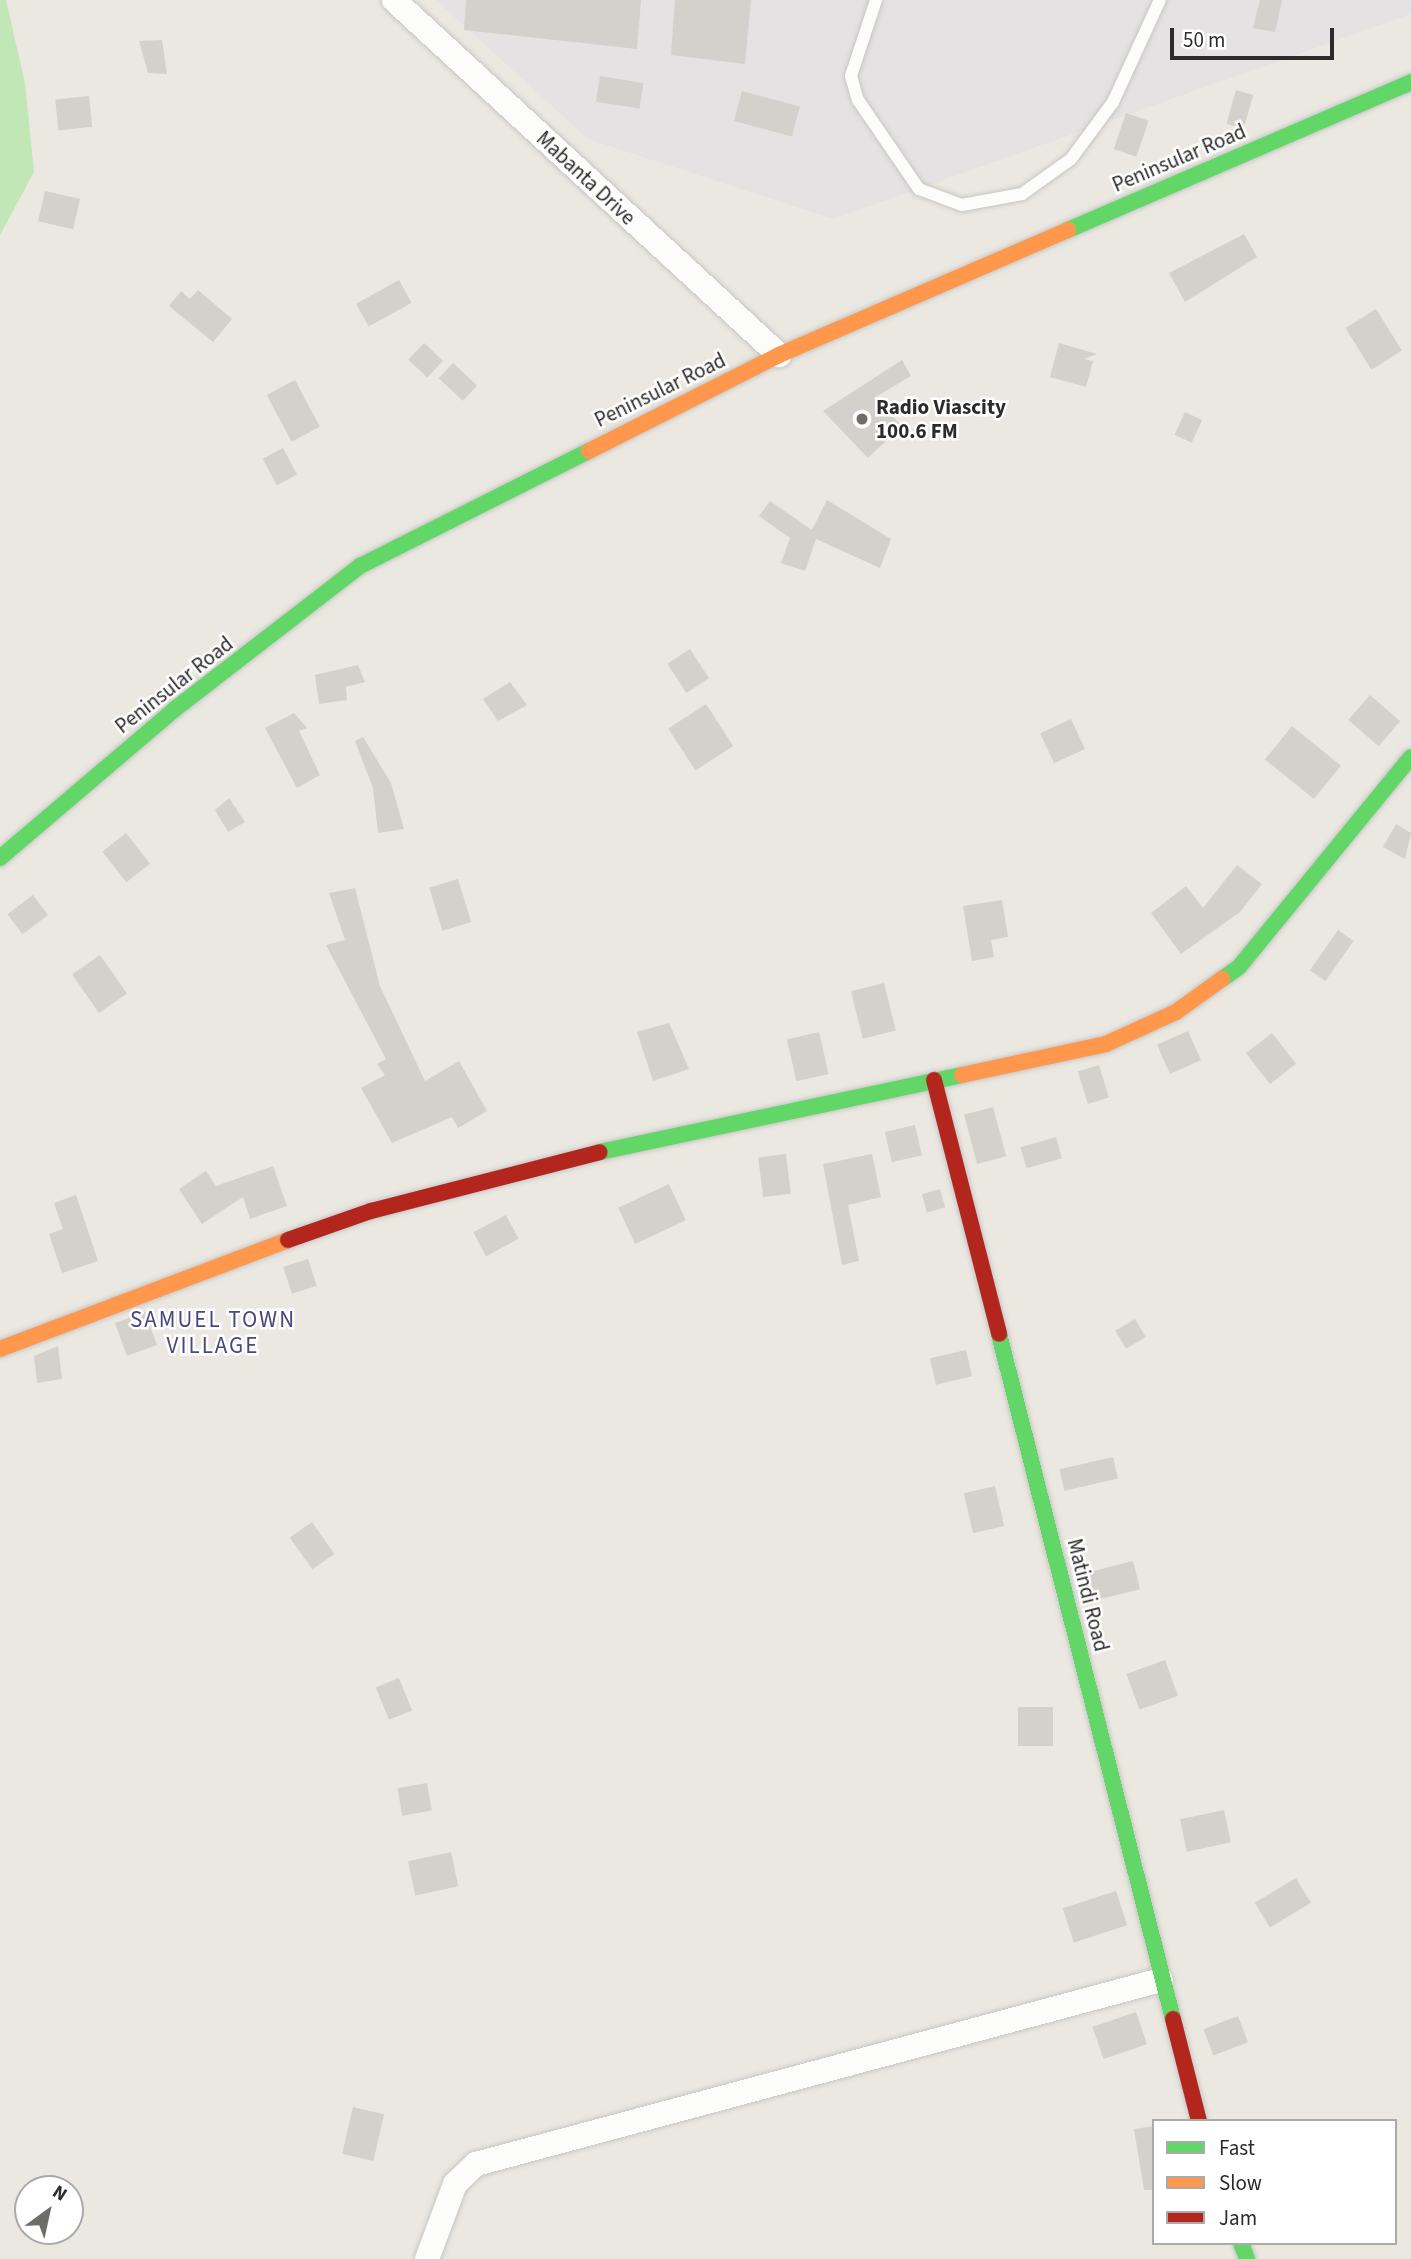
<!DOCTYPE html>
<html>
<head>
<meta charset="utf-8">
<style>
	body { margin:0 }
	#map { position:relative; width:1411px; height:2259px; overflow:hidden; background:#eae8e0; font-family:"Source Sans 3",sans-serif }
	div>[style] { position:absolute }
	.industrial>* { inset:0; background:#e5e2e3 }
	.green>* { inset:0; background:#c2e7b7 }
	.building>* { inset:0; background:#d3d1cb; transform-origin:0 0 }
	.roads { filter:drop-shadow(0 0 2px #c7c6c6) drop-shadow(0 0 2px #c7c6c6) }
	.lane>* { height:12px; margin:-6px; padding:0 6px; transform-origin:6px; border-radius:6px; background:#fcfcfa }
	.street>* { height:24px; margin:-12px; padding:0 12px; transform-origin:12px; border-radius:12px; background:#fcfcfa }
	.fast>* { height:16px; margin:-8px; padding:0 8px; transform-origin:8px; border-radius:8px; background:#63d668 }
	.slow>* { height:16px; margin:-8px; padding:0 8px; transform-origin:8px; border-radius:8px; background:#ff974d }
	.jam>* { height:16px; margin:-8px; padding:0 8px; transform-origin:8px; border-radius:8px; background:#b3261e }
	.dots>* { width:19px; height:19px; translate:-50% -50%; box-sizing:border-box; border:4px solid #fff; border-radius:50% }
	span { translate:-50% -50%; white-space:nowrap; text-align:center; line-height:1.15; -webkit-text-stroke:5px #fff; paint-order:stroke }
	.street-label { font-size:21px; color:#2b2b2b }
	.poi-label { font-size:21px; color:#2b2b2b; font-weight:700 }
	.left { translate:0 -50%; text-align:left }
	.neighbourhood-label { font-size:23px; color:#49487f; letter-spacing:2px }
	.legend { position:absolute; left:1152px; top:2119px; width:245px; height:126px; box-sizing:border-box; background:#fff; border:2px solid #aaa; margin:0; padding:9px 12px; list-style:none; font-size:21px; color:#2b2b2b }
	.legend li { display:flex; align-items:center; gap:14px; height:35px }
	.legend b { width:35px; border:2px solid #aaa }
	.north { position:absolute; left:14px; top:2175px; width:70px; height:70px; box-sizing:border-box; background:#fff; border:2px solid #aaa; border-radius:50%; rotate:33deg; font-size:19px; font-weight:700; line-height:28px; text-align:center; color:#2b2b2b }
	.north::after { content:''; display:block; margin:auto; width:24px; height:32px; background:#6e6d6a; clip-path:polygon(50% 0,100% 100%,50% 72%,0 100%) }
	.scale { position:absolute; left:1170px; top:28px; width:164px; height:32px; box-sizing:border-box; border:4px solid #2b2b2b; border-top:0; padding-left:9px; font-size:21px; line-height:24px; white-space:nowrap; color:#2b2b2b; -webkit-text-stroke:5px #fff; paint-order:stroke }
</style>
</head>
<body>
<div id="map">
	<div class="industrial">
		<i style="clip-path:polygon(436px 0,1411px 0,1411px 14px,833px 219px,588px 139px)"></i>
	</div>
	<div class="green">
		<i style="clip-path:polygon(0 0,6px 0,25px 83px,34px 172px,0 235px)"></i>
	</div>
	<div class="building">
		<i style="clip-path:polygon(466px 0,641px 0,637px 49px,464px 30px)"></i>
		<i style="clip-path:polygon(675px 0,751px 0,745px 64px,671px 55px)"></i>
		<i style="clip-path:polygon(1260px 0,1282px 0,1275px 32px,1253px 28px)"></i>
		<i style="clip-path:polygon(162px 40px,167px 74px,148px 73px,139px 41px)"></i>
		<i style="left:600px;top:76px;width:44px;height:26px;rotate:9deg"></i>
		<i style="left:1236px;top:90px;width:18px;height:35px;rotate:16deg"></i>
		<i style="left:742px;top:91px;width:60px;height:31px;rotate:15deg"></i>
		<i style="left:89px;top:96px;width:31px;height:34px;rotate:84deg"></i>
		<i style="left:1126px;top:113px;width:24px;height:38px;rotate:19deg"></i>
		<i style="left:45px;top:191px;width:36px;height:31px;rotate:13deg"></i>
		<i style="clip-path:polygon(1244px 234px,1257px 257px,1185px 302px,1169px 273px)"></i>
		<i style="left:399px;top:280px;width:26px;height:49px;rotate:61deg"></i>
		<i style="clip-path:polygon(198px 290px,232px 319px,213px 342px,169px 306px,181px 291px,190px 299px)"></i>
		<i style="left:1376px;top:309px;width:49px;height:36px;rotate:58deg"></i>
		<i style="left:424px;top:343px;width:26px;height:23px;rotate:43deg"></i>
		<i style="clip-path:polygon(1059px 343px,1097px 354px,1084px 359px,1093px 361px,1086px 387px,1050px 377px)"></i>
		<i style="clip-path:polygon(902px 360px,911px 376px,874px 398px,902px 426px,868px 458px,823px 411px)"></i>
		<i style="left:453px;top:363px;width:33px;height:21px;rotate:43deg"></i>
		<i style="left:295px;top:380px;width:53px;height:32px;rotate:62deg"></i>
		<i style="left:1185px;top:412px;width:19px;height:25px;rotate:25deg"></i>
		<i style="left:283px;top:448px;width:30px;height:23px;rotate:62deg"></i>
		<i style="clip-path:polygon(827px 500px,891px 539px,880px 568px,816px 539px,805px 571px,781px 563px,790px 538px,759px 516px,770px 501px,812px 530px)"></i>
		<i style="left:690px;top:649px;width:35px;height:27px;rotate:57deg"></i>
		<i style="clip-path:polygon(358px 665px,365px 682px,346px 687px,347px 700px,319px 704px,315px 675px)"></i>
		<i style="clip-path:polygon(510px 682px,527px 705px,498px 721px,483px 699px)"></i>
		<i style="left:1370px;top:695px;width:40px;height:33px;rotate:41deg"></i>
		<i style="left:706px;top:704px;width:50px;height:45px;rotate:57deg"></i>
		<i style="clip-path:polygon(294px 713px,307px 728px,299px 731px,320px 775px,297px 788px,265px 728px)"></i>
		<i style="left:1071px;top:719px;width:33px;height:34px;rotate:65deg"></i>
		<i style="left:1292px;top:726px;width:63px;height:43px;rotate:39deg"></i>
		<i style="clip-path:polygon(363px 737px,391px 783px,404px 829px,378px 833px,373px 788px,355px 741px)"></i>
		<i style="clip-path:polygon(229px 798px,245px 822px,228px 832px,215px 810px)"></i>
		<i style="clip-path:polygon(1396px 824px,1411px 833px,1405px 859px,1383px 847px)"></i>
		<i style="left:126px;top:833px;width:39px;height:30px;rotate:52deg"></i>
		<i style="clip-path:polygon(1237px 865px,1262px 884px,1240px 912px,1181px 954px,1151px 913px,1186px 886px,1203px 908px)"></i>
		<i style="left:458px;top:879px;width:45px;height:30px;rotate:73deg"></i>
		<i style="clip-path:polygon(355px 888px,380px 986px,425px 1081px,459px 1061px,487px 1111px,458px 1128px,452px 1117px,392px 1143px,361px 1088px,385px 1075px,377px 1064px,386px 1059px,326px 945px,345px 940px,329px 893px)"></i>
		<i style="left:33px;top:895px;width:25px;height:32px;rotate:53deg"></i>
		<i style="clip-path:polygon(1002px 900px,1008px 937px,991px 940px,994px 957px,972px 961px,963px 906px)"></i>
		<i style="left:1338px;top:930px;width:19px;height:49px;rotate:35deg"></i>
		<i style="left:100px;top:955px;width:47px;height:34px;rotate:55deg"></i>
		<i style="left:884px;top:983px;width:49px;height:34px;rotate:76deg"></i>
		<i style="clip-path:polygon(669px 1023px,689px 1069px,653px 1081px,637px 1032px)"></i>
		<i style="left:1188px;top:1031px;width:32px;height:34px;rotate:66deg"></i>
		<i style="left:819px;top:1032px;width:43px;height:33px;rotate:77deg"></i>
		<i style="left:1272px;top:1033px;width:39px;height:33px;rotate:52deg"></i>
		<i style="left:1099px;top:1065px;width:34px;height:22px;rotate:73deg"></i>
		<i style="left:993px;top:1107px;width:51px;height:30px;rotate:75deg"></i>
		<i style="left:915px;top:1125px;width:31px;height:31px;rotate:77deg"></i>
		<i style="left:1056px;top:1137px;width:22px;height:37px;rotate:74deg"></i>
		<i style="left:786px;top:1154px;width:40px;height:28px;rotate:83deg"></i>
		<i style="clip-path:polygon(872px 1154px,881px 1197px,848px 1205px,859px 1261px,842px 1265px,823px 1164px)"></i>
		<i style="clip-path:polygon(273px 1166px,287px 1206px,250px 1219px,243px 1197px,202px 1224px,179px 1189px,206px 1171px,216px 1186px)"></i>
		<i style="left:669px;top:1184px;width:40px;height:56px;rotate:65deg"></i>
		<i style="left:940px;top:1189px;width:19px;height:19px;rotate:74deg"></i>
		<i style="clip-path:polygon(76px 1195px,98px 1261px,62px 1273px,49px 1234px,63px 1229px,54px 1203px)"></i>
		<i style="left:506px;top:1215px;width:27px;height:37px;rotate:62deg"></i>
		<i style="left:308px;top:1259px;width:28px;height:26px;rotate:72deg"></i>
		<i style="left:145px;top:1312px;width:35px;height:32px;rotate:70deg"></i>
		<i style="left:1135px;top:1319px;width:21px;height:23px;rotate:59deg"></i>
		<i style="clip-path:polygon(58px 1346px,62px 1379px,37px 1383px,34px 1356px)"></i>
		<i style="left:966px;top:1350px;width:27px;height:37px;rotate:77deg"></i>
		<i style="left:1113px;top:1457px;width:22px;height:55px;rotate:77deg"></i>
		<i style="left:995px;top:1486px;width:41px;height:32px;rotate:77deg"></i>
		<i style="left:312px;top:1522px;width:39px;height:27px;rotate:55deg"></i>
		<i style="left:1133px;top:1561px;width:29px;height:46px;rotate:76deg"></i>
		<i style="left:1165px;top:1660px;width:38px;height:41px;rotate:70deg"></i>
		<i style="left:399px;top:1678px;width:35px;height:25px;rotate:68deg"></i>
		<i style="left:1018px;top:1707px;width:35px;height:39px"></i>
		<i style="left:427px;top:1783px;width:28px;height:30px;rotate:80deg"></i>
		<i style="left:1224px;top:1810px;width:33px;height:45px;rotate:78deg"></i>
		<i style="left:451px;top:1852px;width:35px;height:44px;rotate:78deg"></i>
		<i style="left:1296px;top:1878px;width:29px;height:48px;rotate:59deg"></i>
		<i style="left:1116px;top:1891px;width:36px;height:56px;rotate:72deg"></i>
		<i style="left:1136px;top:2012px;width:34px;height:46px;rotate:71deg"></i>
		<i style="left:1238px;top:2016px;width:28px;height:37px;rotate:69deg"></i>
		<i style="left:353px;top:2107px;width:32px;height:48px;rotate:13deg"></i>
		<i style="clip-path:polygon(1154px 2126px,1154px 2190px,1144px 2190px,1134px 2129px)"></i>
	</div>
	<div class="roads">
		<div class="lane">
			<i style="left:876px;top:0;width:80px;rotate:108.2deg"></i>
			<i style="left:851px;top:76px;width:25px;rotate:74deg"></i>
			<i style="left:858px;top:100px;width:108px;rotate:55.6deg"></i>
			<i style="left:919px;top:189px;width:46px;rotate:20.4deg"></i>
			<i style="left:962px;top:205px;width:61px;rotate:-10.4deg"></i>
			<i style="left:1022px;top:194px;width:60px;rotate:-35.5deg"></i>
			<i style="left:1071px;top:159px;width:71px;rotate:-53.6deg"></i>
			<i style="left:1113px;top:102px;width:112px;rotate:-65.3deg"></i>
		</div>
		<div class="street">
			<i style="left:394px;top:0;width:524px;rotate:42.68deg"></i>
			<i style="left:427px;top:2259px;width:80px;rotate:-69.5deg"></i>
			<i style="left:455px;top:2184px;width:29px;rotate:-44deg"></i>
			<i style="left:476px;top:2164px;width:709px;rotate:-15.04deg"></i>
		</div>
		<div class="fast">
			<i style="left:1068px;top:230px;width:374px;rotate:-23.3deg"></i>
			<i style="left:0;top:858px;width:230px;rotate:-40.4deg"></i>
			<i style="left:175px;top:709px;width:234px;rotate:-37.7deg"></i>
			<i style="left:360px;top:566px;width:256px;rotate:-26.7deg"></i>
			<i style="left:1222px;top:979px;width:21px;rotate:-35deg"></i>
			<i style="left:1239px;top:967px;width:271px;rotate:-50.7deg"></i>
			<i style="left:600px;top:1152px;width:370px;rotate:-12deg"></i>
			<i style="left:999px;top:1334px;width:707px;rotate:75.75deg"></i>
			<i style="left:1241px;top:2243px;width:17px;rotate:69deg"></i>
		</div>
		<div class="slow">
			<i style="left:589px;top:451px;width:213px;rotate:-26.8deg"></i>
			<i style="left:779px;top:355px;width:315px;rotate:-23.4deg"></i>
			<i style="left:962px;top:1075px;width:147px;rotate:-12.1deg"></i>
			<i style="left:1106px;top:1044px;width:77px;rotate:-24.6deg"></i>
			<i style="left:1176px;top:1012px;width:57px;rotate:-35.7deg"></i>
			<i style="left:0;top:1349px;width:308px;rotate:-20.7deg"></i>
		</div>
		<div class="jam">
			<i style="left:934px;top:1080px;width:262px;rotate:75.6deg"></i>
			<i style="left:288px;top:1240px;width:88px;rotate:-19.3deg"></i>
			<i style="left:371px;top:1211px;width:236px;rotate:-14.4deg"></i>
			<i style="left:1173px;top:2019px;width:105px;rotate:75.7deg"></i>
		</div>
	</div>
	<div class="dots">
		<i style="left:862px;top:419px;background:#6e6d6a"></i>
	</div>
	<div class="street-label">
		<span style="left:1179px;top:158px;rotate:-23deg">Peninsular Road</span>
		<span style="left:586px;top:178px;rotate:43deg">Mabanta Drive</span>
		<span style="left:660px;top:390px;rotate:-26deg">Peninsular Road</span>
		<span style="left:174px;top:685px;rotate:-38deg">Peninsular Road</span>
		<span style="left:1088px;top:1595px;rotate:76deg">Matindi Road</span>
	</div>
	<div class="poi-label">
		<span class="left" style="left:876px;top:419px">Radio Viascity<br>100.6 FM</span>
	</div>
	<div class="neighbourhood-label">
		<span style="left:213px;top:1333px">SAMUEL TOWN<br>VILLAGE</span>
	</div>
	<ul class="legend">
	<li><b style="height:9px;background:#63d668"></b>Fast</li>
	<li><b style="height:9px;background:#ff974d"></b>Slow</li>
	<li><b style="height:9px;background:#b3261e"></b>Jam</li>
	</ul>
	<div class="north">N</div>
	<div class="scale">50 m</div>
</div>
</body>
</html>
